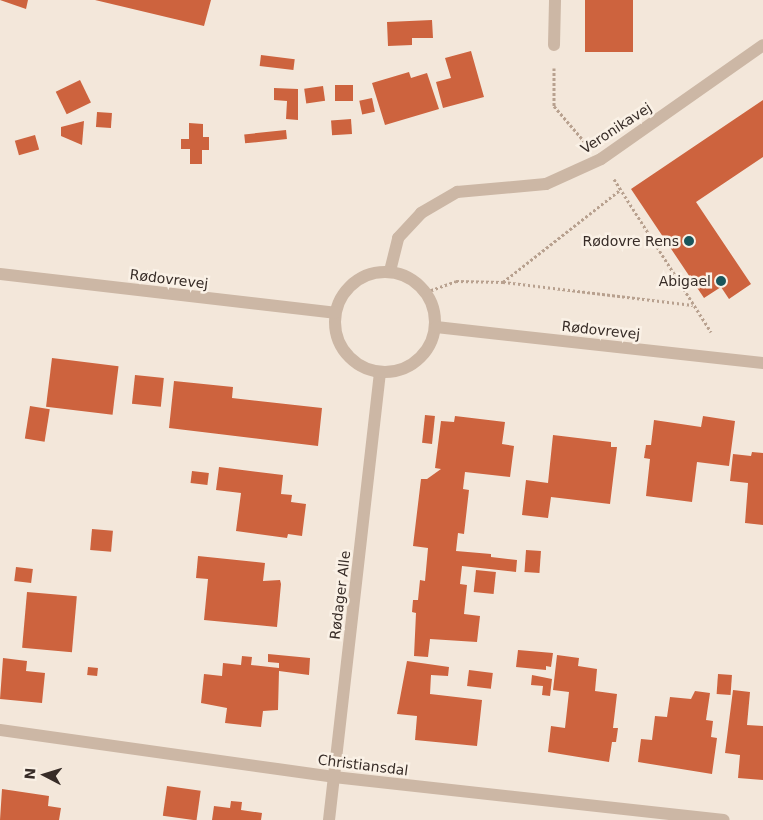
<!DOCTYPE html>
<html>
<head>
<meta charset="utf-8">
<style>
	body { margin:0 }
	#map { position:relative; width:763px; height:820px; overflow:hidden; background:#f3e7da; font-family:"DejaVu Sans",sans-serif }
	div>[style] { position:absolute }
	.building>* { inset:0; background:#cd633e; transform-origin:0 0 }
	.path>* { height:3px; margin-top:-1.5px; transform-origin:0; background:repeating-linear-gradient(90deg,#b8a18f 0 2.5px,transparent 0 5px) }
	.minor>* { height:12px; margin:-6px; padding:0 6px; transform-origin:6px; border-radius:6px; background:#ccb7a5 }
	.tertiary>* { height:12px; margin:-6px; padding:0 6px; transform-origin:6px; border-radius:6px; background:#ccb7a5 }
	.tertiary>.ring { margin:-6px; padding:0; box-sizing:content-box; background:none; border:12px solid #ccb7a5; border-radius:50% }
	.dots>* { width:14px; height:14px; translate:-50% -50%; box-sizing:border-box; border:2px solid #faf1e6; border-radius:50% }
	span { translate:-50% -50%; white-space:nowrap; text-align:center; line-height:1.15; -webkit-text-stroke:5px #faf1e6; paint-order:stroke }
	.street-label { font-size:14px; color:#372c27 }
	.poi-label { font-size:14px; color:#372c27 }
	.right { translate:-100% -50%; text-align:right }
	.north { position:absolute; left:20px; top:750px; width:50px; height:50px; -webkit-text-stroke:4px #faf1e6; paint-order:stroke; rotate:275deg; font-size:14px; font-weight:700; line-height:20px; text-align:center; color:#372c27 }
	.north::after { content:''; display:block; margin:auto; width:18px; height:22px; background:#372c27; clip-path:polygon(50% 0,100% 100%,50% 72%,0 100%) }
</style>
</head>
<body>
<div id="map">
	<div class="building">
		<i style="clip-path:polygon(0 0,28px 0,26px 9px)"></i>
		<i style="clip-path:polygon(95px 0,211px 0,204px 26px)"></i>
		<i style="left:585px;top:0;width:48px;height:52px"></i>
		<i style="clip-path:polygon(432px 20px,433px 38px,412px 38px,412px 45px,388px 46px,387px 22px)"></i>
		<i style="clip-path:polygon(471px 51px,484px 97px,443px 108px,436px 82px,451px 78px,445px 58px)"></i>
		<i style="left:261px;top:55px;width:34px;height:11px;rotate:7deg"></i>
		<i style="clip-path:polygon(409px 72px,411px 78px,427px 73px,439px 109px,385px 125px,372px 83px)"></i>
		<i style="left:80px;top:80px;width:25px;height:27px;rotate:64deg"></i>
		<i style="left:335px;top:85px;width:18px;height:16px"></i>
		<i style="left:323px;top:86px;width:15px;height:19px;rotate:82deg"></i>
		<i style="clip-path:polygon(274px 88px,298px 89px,298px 120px,286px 119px,287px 101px,274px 100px)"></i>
		<i style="left:372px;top:98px;width:14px;height:13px;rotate:78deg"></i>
		<i style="clip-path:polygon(763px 100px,763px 157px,696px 202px,751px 284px,729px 299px,721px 287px,704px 298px,631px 189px)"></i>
		<i style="left:97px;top:112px;width:15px;height:15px;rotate:4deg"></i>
		<i style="left:351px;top:119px;width:15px;height:20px;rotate:86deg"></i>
		<i style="clip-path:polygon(84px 121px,82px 145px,61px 136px,61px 127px)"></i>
		<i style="clip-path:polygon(189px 123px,203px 124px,203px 137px,209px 137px,209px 150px,202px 150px,202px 164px,190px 164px,190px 149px,181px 149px,181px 139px,189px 139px)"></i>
		<i style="left:286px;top:130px;width:9px;height:42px;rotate:84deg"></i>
		<i style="left:35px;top:135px;width:15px;height:21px;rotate:74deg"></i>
		<i style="left:52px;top:358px;width:67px;height:49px;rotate:7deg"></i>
		<i style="left:135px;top:375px;width:29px;height:29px;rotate:6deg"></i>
		<i style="clip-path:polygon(174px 381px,233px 387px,232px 398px,322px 408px,318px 446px,169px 428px)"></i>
		<i style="left:30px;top:406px;width:20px;height:33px;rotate:9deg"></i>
		<i style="left:425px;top:415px;width:10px;height:28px;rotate:6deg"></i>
		<i style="clip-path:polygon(455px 416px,505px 422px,502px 444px,514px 446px,510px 477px,465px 472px,463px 489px,469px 490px,464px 534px,458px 533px,456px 551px,491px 554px,491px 557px,517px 560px,516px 572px,462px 566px,460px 584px,467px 585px,464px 614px,480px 616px,477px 642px,430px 639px,428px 657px,414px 656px,416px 613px,412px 612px,413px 600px,418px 600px,420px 580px,425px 581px,428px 548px,413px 546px,421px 479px,427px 479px,441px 469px,435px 468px,441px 421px,454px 422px)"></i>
		<i style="clip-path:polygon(703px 416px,735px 421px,729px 466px,697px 462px,692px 502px,646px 496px,650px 459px,644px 458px,646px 445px,651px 445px,654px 420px,701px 427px)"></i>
		<i style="clip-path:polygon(553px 435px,611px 442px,611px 447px,617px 447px,610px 504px,551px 497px,548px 518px,522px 515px,526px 480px,548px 483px)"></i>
		<i style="clip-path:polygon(752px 452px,763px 453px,763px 525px,745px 523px,748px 483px,730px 481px,733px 454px,751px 456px)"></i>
		<i style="clip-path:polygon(219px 467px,283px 475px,281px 494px,292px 495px,291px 502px,306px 504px,302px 536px,288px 534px,287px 538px,236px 531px,241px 493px,216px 490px)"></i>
		<i style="left:192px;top:471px;width:17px;height:12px;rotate:7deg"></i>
		<i style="left:92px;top:529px;width:21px;height:21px;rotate:5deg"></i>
		<i style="left:526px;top:550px;width:15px;height:22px;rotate:4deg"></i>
		<i style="clip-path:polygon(198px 556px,265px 563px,263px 581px,280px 580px,281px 584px,277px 627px,204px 620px,208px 579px,196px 578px)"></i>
		<i style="left:16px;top:567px;width:17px;height:14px;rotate:7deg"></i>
		<i style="left:476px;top:570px;width:20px;height:22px;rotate:6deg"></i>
		<i style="left:27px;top:592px;width:50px;height:56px;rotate:5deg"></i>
		<i style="clip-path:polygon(518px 650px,553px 653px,551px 667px,546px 666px,546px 670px,516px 667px)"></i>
		<i style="clip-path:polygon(268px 654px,310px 658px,309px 675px,279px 671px,278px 710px,263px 711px,261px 727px,225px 723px,227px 708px,201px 703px,204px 674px,222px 676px,223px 663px,241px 665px,242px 656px,252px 657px,251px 665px,279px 668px,279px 663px,268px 662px)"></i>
		<i style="clip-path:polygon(557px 655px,579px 658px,578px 666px,597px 669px,595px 691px,617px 694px,613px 728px,618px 728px,616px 742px,612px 742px,609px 762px,548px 752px,551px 726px,565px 728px,569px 692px,553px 690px)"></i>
		<i style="clip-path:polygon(3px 658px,27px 661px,26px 671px,45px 673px,42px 703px,0 699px)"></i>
		<i style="clip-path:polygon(407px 661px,449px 667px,448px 676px,431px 675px,430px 694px,482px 700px,477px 746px,415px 740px,417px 716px,397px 714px)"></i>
		<i style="left:88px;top:667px;width:10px;height:8px;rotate:6deg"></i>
		<i style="left:469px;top:670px;width:24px;height:16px;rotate:7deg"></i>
		<i style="left:718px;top:674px;width:14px;height:20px;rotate:4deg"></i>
		<i style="clip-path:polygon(532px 675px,552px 679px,550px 696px,542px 695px,543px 686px,531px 685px)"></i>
		<i style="clip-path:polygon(733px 690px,750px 692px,747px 725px,763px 726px,763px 780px,738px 778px,740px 755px,725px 753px)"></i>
		<i style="clip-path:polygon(695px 691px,710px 693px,706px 720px,713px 721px,711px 737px,717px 738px,712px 774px,638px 762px,641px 739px,652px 740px,655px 716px,667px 717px,670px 697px,691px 699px)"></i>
		<i style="left:167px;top:786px;width:34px;height:30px;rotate:8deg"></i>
		<i style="clip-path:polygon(2px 789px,49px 796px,48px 806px,61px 808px,59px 820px,0 820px)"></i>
		<i style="clip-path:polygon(231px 801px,242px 802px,241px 810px,262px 813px,261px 820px,212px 820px,214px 806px,230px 808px)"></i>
	</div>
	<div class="path">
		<i style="left:554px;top:68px;width:38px;rotate:90deg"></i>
		<i style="left:554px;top:106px;width:46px;rotate:49.4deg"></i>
		<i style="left:614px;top:179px;width:181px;rotate:57.6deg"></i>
		<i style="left:503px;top:282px;width:149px;rotate:-38.2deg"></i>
		<i style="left:426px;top:292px;width:32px;rotate:-20deg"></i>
		<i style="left:456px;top:281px;width:47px;rotate:1.2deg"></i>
		<i style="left:503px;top:282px;width:191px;rotate:6.9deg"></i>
	</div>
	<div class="minor">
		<i style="left:554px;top:45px;width:45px;rotate:-88.7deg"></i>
		<i style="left:0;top:730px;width:337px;rotate:8deg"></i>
		<i style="left:334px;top:777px;width:392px;rotate:6.3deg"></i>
		<i style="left:329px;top:820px;width:450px;rotate:-83.5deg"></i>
	</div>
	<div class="tertiary">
		<i style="left:390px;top:271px;width:34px;rotate:-76deg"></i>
		<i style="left:398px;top:238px;width:34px;rotate:-47deg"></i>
		<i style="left:421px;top:213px;width:42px;rotate:-30.3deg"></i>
		<i style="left:457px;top:192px;width:89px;rotate:-5.1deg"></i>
		<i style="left:546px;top:184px;width:60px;rotate:-24.4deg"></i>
		<i style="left:601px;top:159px;width:198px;rotate:-35.1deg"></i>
		<i class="ring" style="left:335px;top:272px;width:88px;height:88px"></i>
		<i style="left:0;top:274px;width:337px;rotate:6.6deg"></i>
		<i style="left:436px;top:327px;width:329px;rotate:6.3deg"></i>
	</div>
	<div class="dots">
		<i style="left:689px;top:241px;background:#1a565b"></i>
		<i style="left:721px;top:281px;background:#1a565b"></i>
	</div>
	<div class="street-label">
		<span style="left:616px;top:128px;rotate:-33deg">Veronikavej</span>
		<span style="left:169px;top:279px;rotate:7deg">Rødovrevej</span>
		<span style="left:601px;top:330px;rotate:6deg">Rødovrevej</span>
		<span style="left:340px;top:595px;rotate:-83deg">Rødager Alle</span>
		<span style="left:363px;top:765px;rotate:7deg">Christiansdal</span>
	</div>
	<div class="poi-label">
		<span class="right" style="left:679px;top:241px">Rødovre Rens</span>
		<span class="right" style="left:711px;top:281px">Abigael</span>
	</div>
	<div class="north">N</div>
</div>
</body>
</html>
